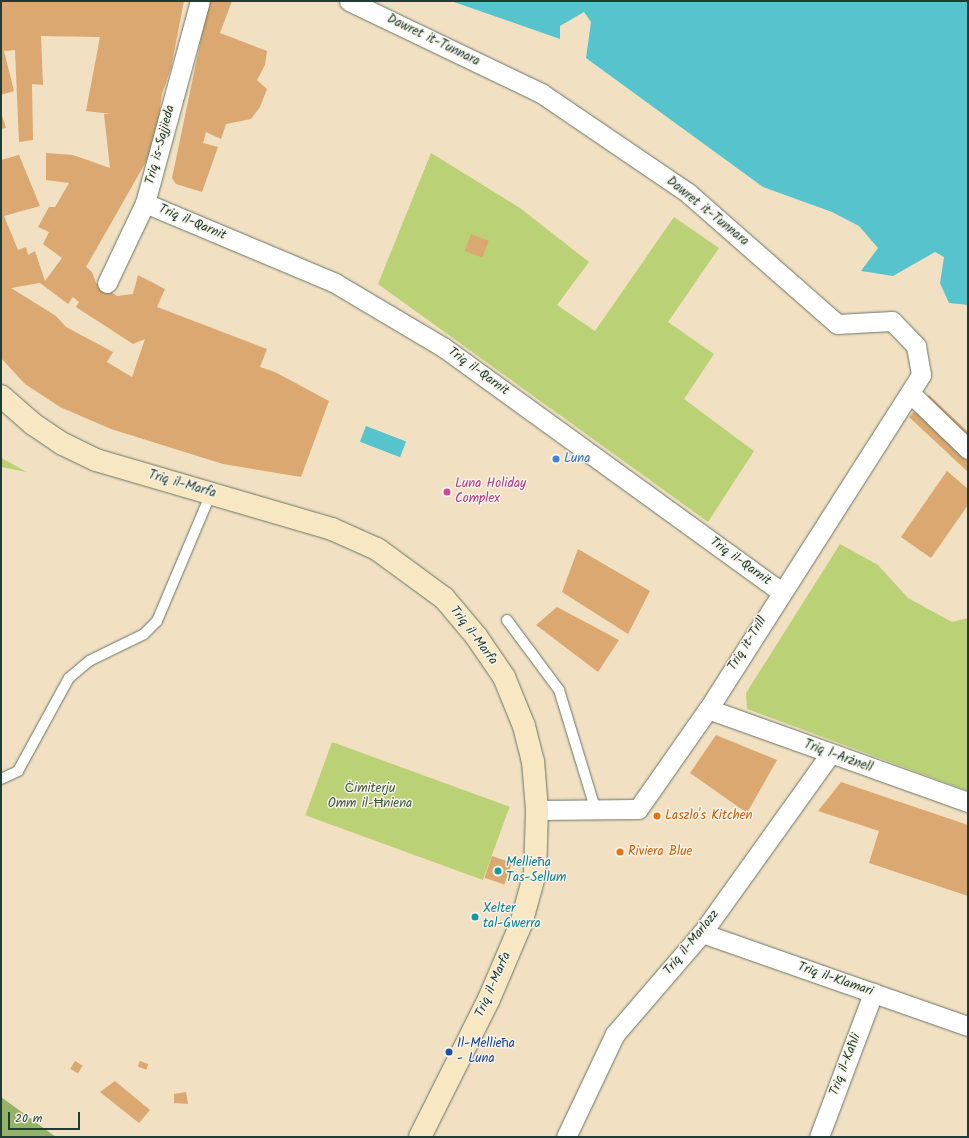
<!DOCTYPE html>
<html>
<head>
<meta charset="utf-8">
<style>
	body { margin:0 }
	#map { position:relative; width:969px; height:1138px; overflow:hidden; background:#f1e0c2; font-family:Kalam,sans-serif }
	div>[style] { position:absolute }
	.green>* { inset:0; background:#bbd175; transform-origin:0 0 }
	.forest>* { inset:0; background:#94b366 }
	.water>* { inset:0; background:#57c4cd; transform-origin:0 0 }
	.building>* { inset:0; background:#daa870; transform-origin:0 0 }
	.roads { filter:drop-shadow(0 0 1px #687666) drop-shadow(0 0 1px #687666) }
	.service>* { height:10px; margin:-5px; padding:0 5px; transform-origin:5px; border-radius:5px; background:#fff }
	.minor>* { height:19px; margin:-9.5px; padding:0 9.5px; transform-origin:9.5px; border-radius:9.5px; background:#fff }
	.secondary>* { height:22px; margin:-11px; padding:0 11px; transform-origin:11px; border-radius:11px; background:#f8e7c3 }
	.dots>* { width:11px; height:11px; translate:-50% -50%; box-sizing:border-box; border:2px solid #f7f3e8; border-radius:50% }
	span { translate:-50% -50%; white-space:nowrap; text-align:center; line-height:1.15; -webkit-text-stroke:3px #f7f3e8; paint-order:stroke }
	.street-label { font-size:13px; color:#1f3d34 }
	.shop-label { font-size:13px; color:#366cbe }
	.left { translate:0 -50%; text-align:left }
	.hotel-label { font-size:13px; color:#b23c85 }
	.park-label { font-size:13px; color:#3e5b41 }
	.food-label { font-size:13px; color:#c56008 }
	.culture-label { font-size:13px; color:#0d838f }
	.transit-label { font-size:13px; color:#164399 }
	.frame { position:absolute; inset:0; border:2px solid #1f3d34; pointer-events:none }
	.scale { position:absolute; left:8px; top:1112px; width:72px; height:18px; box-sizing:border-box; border:2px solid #1f3d34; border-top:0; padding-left:5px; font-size:12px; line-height:14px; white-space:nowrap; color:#1f3d34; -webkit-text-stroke:3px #f7f3e8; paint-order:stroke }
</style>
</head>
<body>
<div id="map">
	<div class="green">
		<i style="clip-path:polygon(431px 153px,520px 208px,589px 262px,557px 305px,595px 331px,674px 217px,719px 248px,668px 322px,714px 354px,684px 399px,754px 451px,708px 522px,378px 284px)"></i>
		<i style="clip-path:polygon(1px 457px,3px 459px,27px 472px,1px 467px)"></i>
		<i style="clip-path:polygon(840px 544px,878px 565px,908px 598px,952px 622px,968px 618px,968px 791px,747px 709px,746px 693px)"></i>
		<i style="left:332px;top:742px;width:189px;height:78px;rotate:20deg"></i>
	</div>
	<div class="forest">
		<i style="clip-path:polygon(1px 1097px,56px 1137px,1px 1137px)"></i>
	</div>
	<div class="water">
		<i style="clip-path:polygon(451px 1px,968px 1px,968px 305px,949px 303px,940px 283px,944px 257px,935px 252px,893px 276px,861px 271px,878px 248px,859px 226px,832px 212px,763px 187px,586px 58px,591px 22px,584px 12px,560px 26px,560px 39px)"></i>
		<i style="left:366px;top:426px;width:43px;height:17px;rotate:21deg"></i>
	</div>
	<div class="building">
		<i style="clip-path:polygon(evenodd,1px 1px,184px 1px,171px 68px,162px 94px,155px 146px,86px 267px,92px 272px,96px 283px,117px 296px,133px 294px,138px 275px,165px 289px,157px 307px,267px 349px,260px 367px,275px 372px,329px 401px,301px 477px,223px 464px,111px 429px,60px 407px,25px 384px,1px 358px,1px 160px,19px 155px,40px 206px,4px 216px,18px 250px,26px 247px,28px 255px,35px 251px,45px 281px,62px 258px,43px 244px,49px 232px,38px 227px,49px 207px,55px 207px,69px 183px,46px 180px,46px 153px,73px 155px,110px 168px,104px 114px,111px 114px,86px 111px,100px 37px,41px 36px,43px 85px,32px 84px,33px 140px,19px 142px,15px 50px,4px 51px,14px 91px,1px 95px,1px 1px,40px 283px,68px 304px,73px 297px,79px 302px,76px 307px,133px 344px,145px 339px,132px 377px,107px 362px,113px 352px,66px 327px,56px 316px,11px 288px,40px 283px)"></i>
		<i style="clip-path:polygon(209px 1px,232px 1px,220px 33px,267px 51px,265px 65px,257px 80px,267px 89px,260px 107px,251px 119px,226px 124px,221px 139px,206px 132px,203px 143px,218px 147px,202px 192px,176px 184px,172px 178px)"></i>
		<i style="clip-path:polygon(1px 112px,6px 128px,1px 129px)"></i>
		<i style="left:471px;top:234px;width:19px;height:18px;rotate:21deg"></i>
		<i style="clip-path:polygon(929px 395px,968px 432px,968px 472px,909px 417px)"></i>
		<i style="clip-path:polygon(947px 471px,968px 489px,968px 505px,931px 558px,901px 537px)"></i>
		<i style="clip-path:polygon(578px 549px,650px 591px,628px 634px,562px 592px)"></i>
		<i style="clip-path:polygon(557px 607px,619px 640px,598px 672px,536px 625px)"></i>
		<i style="clip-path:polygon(716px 735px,777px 760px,747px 813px,690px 773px)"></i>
		<i style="clip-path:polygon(841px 782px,968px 825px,968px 896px,869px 863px,879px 831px,818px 811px)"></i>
		<i style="left:492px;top:856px;width:21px;height:23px;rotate:19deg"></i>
		<i style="left:75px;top:1061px;width:9px;height:9px;rotate:32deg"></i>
		<i style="left:140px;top:1061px;width:9px;height:6px;rotate:21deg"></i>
		<i style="clip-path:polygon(115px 1081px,150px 1110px,139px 1123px,100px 1092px)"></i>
		<i style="clip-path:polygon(186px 1092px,188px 1104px,174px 1103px,174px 1094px)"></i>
	</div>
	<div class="roads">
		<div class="service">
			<i style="left:507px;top:620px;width:87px;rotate:53.4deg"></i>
			<i style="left:559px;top:690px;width:123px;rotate:73deg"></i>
			<i style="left:1px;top:779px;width:19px;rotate:-25deg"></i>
			<i style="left:18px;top:771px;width:106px;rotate:-61.3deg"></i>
			<i style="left:69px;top:678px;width:26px;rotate:-40deg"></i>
			<i style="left:89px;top:661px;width:61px;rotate:-26.1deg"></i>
			<i style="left:144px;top:634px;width:18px;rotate:-45deg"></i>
			<i style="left:157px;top:621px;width:139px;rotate:-67.1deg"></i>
		</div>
		<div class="minor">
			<i style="left:349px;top:1px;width:213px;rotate:25.6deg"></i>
			<i style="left:541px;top:93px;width:178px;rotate:34.2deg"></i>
			<i style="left:688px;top:193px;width:198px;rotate:41.3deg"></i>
			<i style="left:837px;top:324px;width:55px;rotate:-3.1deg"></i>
			<i style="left:892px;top:321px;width:35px;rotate:46deg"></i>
			<i style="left:916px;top:346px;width:29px;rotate:80deg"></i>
			<i style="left:921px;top:375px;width:396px;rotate:122.5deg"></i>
			<i style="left:708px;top:709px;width:122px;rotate:125deg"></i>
			<i style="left:638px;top:809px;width:101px;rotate:179.4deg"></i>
			<i style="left:145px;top:203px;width:206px;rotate:22.8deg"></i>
			<i style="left:335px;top:283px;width:126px;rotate:30.7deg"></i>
			<i style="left:443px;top:347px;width:417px;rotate:35.9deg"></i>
			<i style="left:107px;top:283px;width:89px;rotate:-64.6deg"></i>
			<i style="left:145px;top:203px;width:209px;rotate:-74.8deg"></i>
			<i style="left:910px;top:393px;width:81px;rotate:44deg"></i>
			<i style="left:708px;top:709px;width:276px;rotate:19.7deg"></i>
			<i style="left:702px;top:933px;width:282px;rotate:19.3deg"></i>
			<i style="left:566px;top:1137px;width:114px;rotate:-64.6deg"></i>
			<i style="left:615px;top:1034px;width:133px;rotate:-49.3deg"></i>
			<i style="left:702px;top:933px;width:220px;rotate:-54.4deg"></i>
			<i style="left:819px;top:1137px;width:154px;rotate:-69.4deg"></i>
		</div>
		<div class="secondary">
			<i style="left:1px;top:396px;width:43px;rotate:41.2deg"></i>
			<i style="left:33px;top:424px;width:36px;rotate:34deg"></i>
			<i style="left:63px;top:444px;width:37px;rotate:26deg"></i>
			<i style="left:96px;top:460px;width:246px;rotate:16.3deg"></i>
			<i style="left:332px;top:529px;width:49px;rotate:24deg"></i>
			<i style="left:377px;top:549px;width:83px;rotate:36.2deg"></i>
			<i style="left:444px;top:598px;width:50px;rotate:49.9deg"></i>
			<i style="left:476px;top:636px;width:50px;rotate:55.7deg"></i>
			<i style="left:504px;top:677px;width:53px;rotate:67.8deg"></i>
			<i style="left:524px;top:726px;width:36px;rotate:76deg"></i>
			<i style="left:533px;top:761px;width:49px;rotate:85.3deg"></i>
			<i style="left:537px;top:810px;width:63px;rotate:91.8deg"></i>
			<i style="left:535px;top:873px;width:53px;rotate:105.4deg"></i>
			<i style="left:521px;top:924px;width:82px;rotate:113.1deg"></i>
			<i style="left:489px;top:999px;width:154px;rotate:116.6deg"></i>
		</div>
	</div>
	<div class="dots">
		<i style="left:556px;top:459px;background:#3f7fe0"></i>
		<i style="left:447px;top:492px;background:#d1479c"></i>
		<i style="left:657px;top:816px;background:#e8710a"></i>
		<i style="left:620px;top:852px;background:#e8710a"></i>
		<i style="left:498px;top:871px;background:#0f9aa8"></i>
		<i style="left:475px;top:917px;background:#0f9aa8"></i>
		<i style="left:449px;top:1052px;background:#1a4fb4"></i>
	</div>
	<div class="street-label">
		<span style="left:433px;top:41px;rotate:26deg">Dawret it-Tunnara</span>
		<span style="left:161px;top:145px;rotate:-75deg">Triq is-Sajjieda</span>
		<span style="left:707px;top:212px;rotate:39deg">Dawret it-Tunnara</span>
		<span style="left:192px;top:223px;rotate:23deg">Triq il-Qarnit</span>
		<span style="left:478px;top:372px;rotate:36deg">Triq il-Qarnit</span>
		<span style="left:182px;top:485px;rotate:16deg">Triq il-Marfa</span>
		<span style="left:740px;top:562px;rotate:36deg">Triq il-Qarnit</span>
		<span style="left:473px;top:636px;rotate:53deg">Triq il-Marfa</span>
		<span style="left:748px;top:644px;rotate:-58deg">Triq it-Trill</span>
		<span style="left:838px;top:757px;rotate:20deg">Triq l-Arżnell</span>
		<span style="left:692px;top:943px;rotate:-51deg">Triq il-Marlozz</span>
		<span style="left:835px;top:980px;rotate:19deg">Triq il-Klamari</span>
		<span style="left:494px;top:985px;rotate:-66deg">Triq il-Marfa</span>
		<span style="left:846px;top:1065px;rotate:-69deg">Triq il-Kaħli</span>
	</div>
	<div class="shop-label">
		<span class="left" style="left:564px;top:459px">Luna</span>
	</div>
	<div class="hotel-label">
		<span class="left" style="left:455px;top:492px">Luna Holiday<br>Complex</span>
	</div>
	<div class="park-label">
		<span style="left:370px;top:797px">Ċimiterju<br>Omm il-Ħniena</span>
	</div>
	<div class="food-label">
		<span class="left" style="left:665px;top:816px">Laszlo's Kitchen</span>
		<span class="left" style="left:628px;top:852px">Riviera Blue</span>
	</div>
	<div class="culture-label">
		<span class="left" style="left:506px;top:871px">Mellieħa<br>Tas-Sellum</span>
		<span class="left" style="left:483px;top:917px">Xelter<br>tal-Gwerra</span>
	</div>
	<div class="transit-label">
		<span class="left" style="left:457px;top:1052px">Il-Mellieħa<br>- Luna</span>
	</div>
	<div class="frame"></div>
	<div class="scale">20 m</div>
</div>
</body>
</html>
